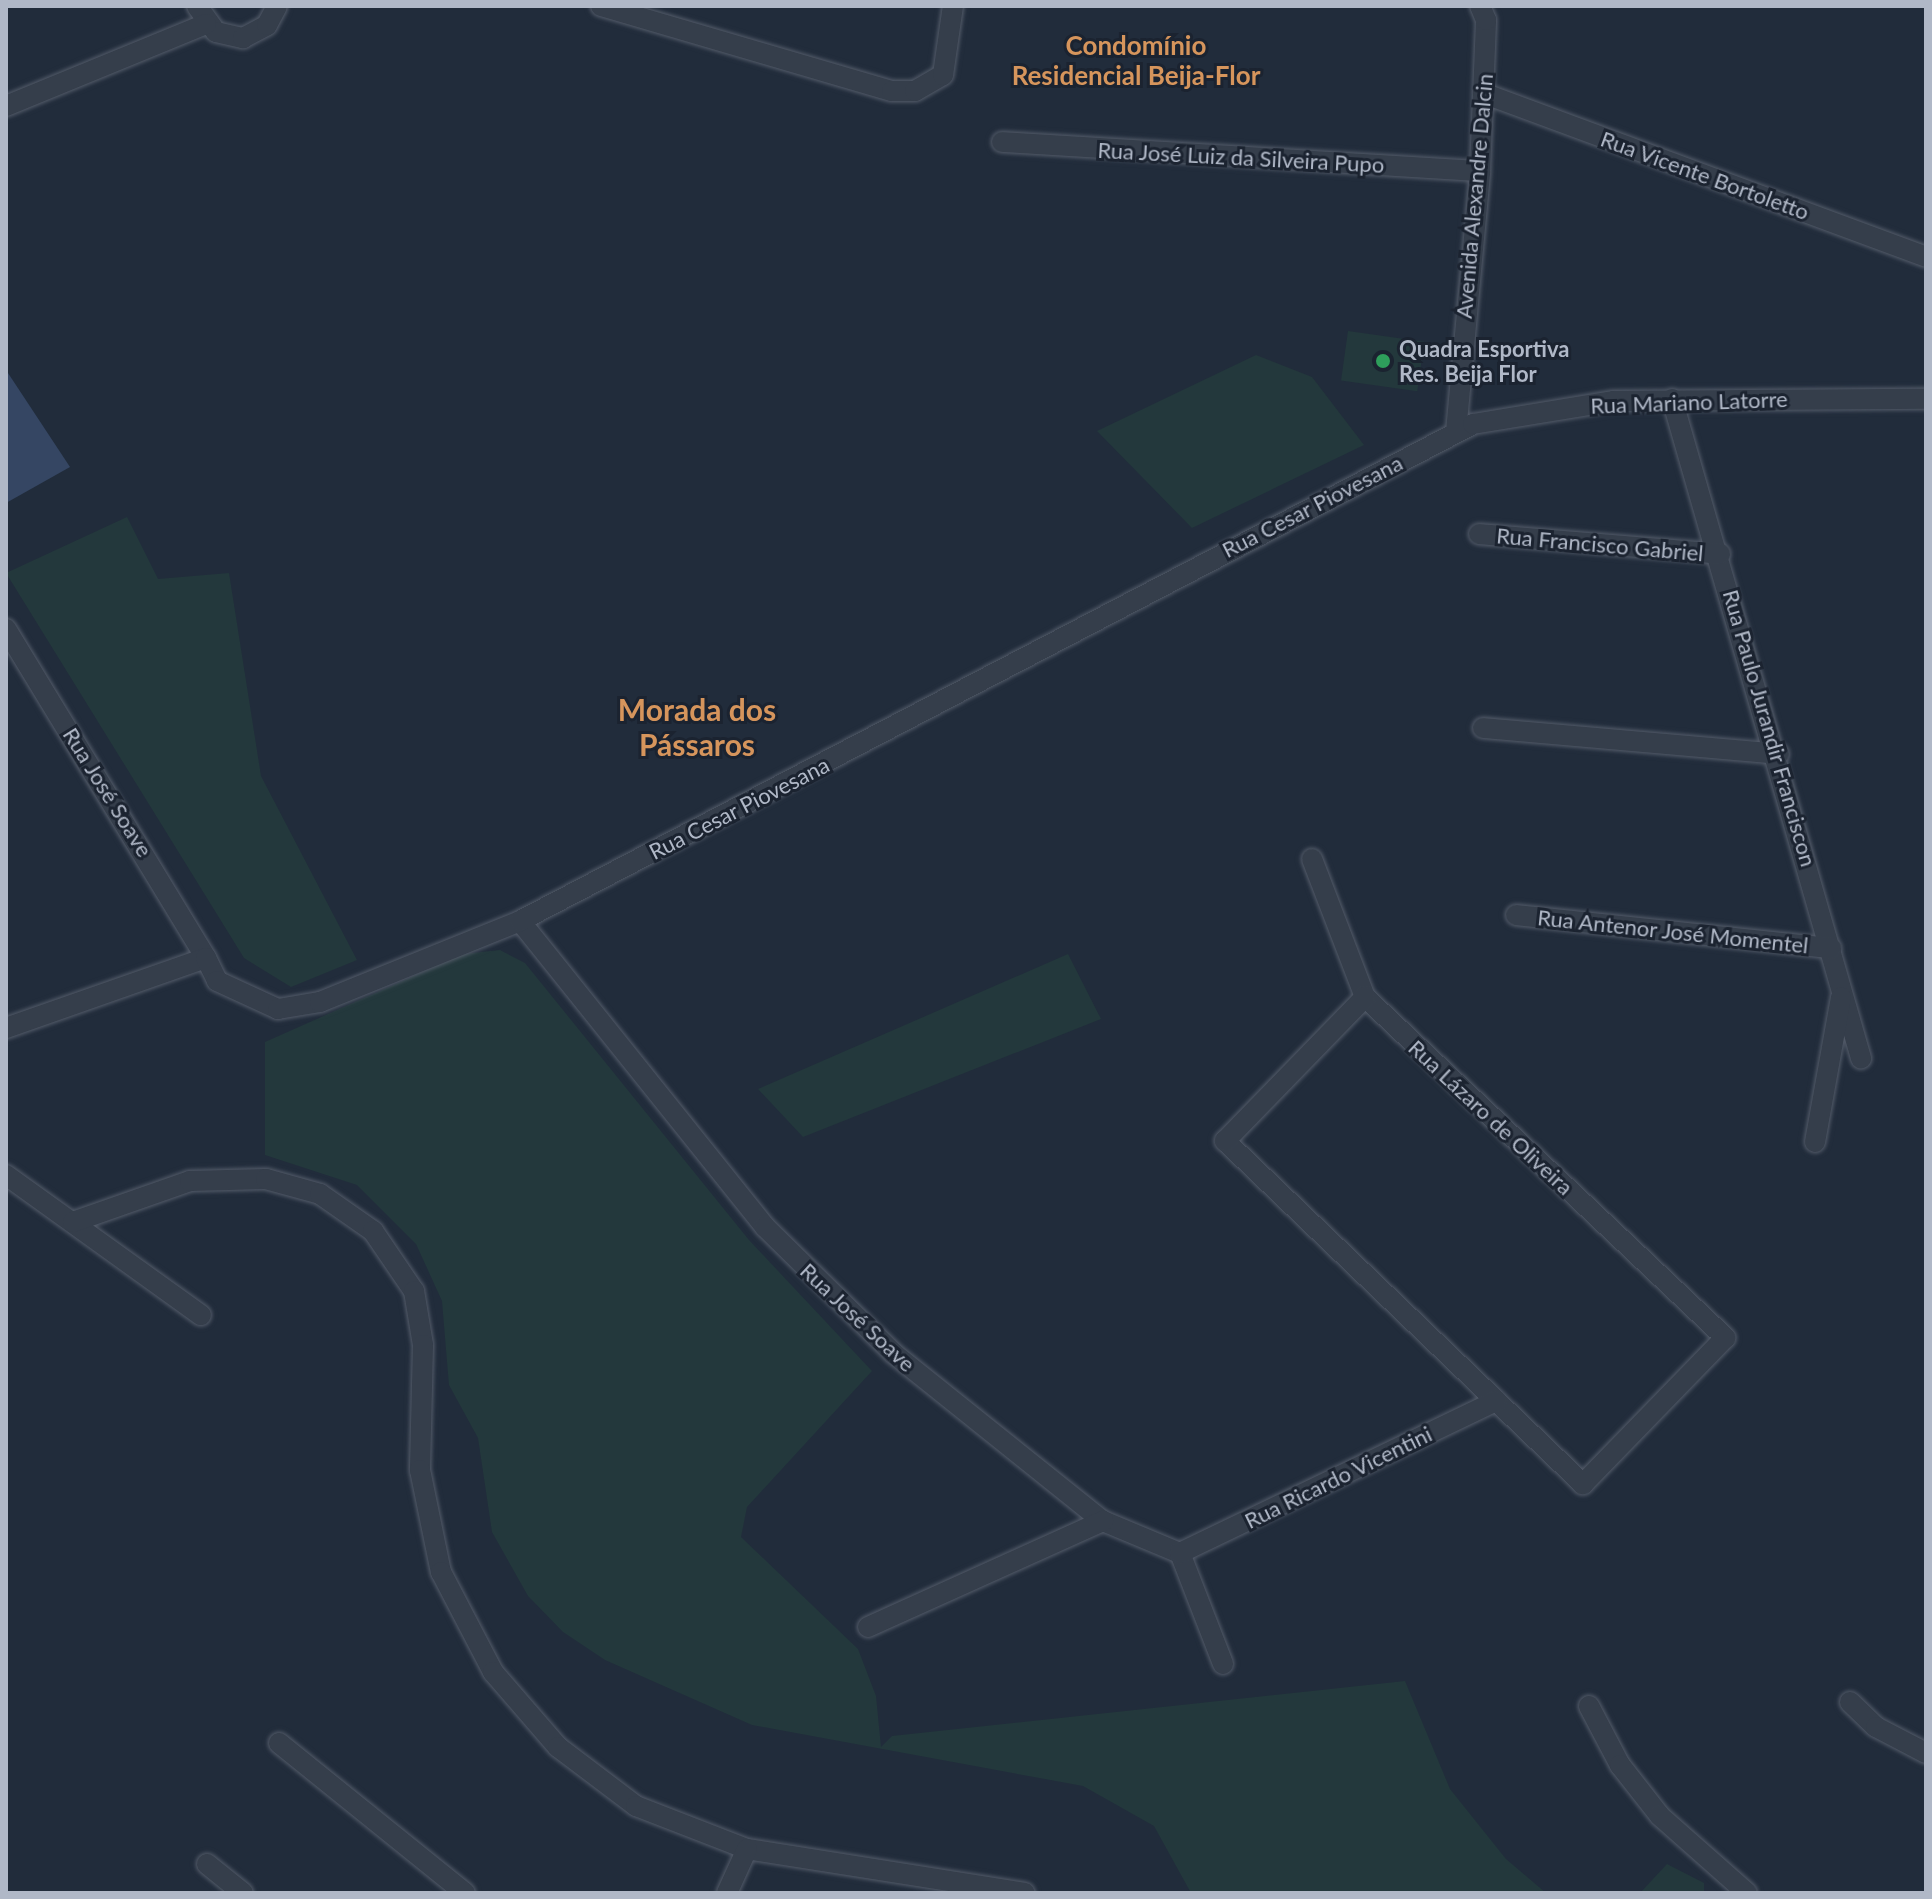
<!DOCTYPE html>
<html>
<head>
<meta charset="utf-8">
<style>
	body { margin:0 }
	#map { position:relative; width:1932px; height:1899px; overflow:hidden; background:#212c3b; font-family:Lato,sans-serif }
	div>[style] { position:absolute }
	.green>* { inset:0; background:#23383c; transform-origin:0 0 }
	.water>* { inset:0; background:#354663 }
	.roads { filter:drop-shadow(0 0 2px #535b69) drop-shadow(0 0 2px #535b69) }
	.minor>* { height:20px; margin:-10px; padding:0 10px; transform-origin:10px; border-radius:10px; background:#353e4b }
	.dots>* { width:22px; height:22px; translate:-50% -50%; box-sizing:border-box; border:4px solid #1b2330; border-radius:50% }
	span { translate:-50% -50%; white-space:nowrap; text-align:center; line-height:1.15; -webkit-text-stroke:6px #1b2330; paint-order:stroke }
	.street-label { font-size:22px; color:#b0b8c7 }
	.poi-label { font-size:22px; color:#b0b8c7; font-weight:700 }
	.left { translate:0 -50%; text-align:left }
	.quarter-label { font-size:26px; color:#d6955c; font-weight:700 }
	.district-label { font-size:30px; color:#d6955c; font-weight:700 }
	.frame { position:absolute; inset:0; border:8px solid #b0b8c7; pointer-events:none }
</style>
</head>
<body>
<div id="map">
	<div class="green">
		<i style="left:1348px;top:331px;width:77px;height:50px;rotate:8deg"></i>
		<i style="clip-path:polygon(1256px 355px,1312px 377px,1364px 445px,1192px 528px,1097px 431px)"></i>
		<i style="clip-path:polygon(127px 517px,158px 579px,229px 573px,261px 776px,357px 960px,291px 987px,244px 958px,6px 573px)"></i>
		<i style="clip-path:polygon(500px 950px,525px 963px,749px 1240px,872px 1371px,747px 1507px,741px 1537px,858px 1649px,876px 1696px,881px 1747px,892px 1736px,1405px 1681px,1450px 1789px,1506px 1859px,1546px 1893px,1191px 1893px,1154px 1826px,1083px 1786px,752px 1725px,605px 1660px,563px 1632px,528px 1596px,492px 1532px,478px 1438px,449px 1385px,442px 1301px,416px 1244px,357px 1185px,265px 1155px,265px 1042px,463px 954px)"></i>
		<i style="clip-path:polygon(1068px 954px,1101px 1019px,803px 1137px,758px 1089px)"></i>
		<i style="clip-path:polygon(1667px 1864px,1704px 1883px,1704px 1893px,1640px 1893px)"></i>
	</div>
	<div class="water">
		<i style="clip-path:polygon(6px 370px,70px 467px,6px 503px)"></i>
	</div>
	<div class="roads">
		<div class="minor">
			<i style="left:197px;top:6px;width:32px;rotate:54deg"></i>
			<i style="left:216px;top:32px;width:28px;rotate:13deg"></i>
			<i style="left:243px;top:38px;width:27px;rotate:-28deg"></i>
			<i style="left:267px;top:25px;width:21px;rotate:-62deg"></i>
			<i style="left:601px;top:6px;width:303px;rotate:16.3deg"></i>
			<i style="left:892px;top:91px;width:23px"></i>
			<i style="left:915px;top:91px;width:32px;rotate:-30deg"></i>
			<i style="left:943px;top:75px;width:70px;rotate:-81.8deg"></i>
			<i style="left:1483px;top:93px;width:472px;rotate:20.3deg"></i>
			<i style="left:6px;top:106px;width:216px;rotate:-22.3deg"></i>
			<i style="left:1002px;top:142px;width:479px;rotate:3.5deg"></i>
			<i style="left:1672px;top:399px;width:686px;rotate:74deg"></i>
			<i style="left:1456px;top:432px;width:262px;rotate:-84.7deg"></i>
			<i style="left:1480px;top:171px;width:151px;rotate:-87.7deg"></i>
			<i style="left:1486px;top:20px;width:15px;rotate:-113deg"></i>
			<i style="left:1479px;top:534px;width:242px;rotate:4.7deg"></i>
			<i style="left:6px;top:629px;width:385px;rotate:58.7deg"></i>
			<i style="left:1483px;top:728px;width:297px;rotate:5deg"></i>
			<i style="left:1312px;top:859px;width:148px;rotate:69deg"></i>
			<i style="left:1365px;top:997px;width:496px;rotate:43.4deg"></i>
			<i style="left:1725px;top:1338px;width:204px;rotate:134.2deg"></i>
			<i style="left:1583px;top:1484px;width:496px;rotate:-136.2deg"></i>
			<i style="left:1225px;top:1141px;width:201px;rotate:-45.8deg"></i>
			<i style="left:1516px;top:915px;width:317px;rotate:6deg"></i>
			<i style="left:520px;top:921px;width:392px;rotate:51.3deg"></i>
			<i style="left:765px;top:1227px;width:180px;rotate:44.5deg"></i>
			<i style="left:893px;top:1353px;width:269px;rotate:38.7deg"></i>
			<i style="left:1103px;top:1521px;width:83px;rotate:22.6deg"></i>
			<i style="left:1180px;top:1553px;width:119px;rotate:68.8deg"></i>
			<i style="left:6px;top:1028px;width:212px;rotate:-19.3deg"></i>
			<i style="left:206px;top:958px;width:25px;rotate:64deg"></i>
			<i style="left:217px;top:981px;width:67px;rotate:24.7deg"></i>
			<i style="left:278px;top:1009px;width:43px;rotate:-9.5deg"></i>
			<i style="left:320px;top:1002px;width:216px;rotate:-22deg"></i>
			<i style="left:520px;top:921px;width:1075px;rotate:-27.54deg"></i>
			<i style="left:1473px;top:424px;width:143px;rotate:-9.3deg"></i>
			<i style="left:1614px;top:401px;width:312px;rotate:-0.4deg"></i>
			<i style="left:1815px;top:1142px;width:147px;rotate:-79.8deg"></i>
			<i style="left:6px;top:1175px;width:240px;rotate:35.7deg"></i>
			<i style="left:73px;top:1222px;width:124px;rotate:-19.3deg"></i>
			<i style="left:190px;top:1181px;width:76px;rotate:-1.5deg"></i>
			<i style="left:266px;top:1179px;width:56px;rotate:15.5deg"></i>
			<i style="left:320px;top:1194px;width:65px;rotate:34.9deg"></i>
			<i style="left:373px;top:1231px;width:73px;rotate:55.7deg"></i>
			<i style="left:414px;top:1291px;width:55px;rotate:80.5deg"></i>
			<i style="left:423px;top:1345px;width:125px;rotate:91.4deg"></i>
			<i style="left:420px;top:1470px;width:104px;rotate:78.4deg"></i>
			<i style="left:441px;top:1572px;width:113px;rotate:62.5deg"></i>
			<i style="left:493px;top:1672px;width:99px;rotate:49.1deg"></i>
			<i style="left:558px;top:1747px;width:98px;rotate:37.1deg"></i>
			<i style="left:636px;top:1806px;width:119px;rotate:21.2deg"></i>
			<i style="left:747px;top:1849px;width:281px;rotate:9deg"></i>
			<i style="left:1180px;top:1553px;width:351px;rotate:-25.7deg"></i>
			<i style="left:868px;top:1627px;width:258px;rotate:-24.3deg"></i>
			<i style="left:1850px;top:1702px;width:36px;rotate:44deg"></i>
			<i style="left:1876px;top:1727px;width:56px;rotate:27.5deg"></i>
			<i style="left:1589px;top:1706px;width:67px;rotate:62.3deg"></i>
			<i style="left:1620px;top:1765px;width:65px;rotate:51.9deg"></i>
			<i style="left:1660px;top:1816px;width:116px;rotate:41.5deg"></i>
			<i style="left:279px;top:1743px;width:239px;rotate:38.9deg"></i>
			<i style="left:207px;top:1864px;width:46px;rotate:38.9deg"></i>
			<i style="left:727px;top:1893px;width:48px;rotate:-65.6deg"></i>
		</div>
	</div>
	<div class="dots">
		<i style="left:1383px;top:361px;background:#2e9e5b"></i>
	</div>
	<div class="street-label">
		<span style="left:1241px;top:157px;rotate:3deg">Rua José Luiz da Silveira Pupo</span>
		<span style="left:1705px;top:175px;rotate:20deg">Rua Vicente Bortoletto</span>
		<span style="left:1474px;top:196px;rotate:-85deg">Avenida Alexandre Dalcin</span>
		<span style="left:1689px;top:402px;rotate:-2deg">Rua Mariano Latorre</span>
		<span style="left:1312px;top:506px;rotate:-27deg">Rua Cesar Piovesana</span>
		<span style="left:1600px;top:544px;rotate:5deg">Rua Francisco Gabriel</span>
		<span style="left:1770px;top:728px;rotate:74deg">Rua Paulo Jurandir Franciscon</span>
		<span style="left:108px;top:792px;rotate:58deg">Rua José Soave</span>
		<span style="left:739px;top:808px;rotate:-27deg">Rua Cesar Piovesana</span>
		<span style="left:1673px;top:931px;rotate:6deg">Rua Antenor José Momentel</span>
		<span style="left:1491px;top:1117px;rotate:43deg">Rua Lázaro de Oliveira</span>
		<span style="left:858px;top:1317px;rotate:43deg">Rua José Soave</span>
		<span style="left:1338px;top:1477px;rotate:-26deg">Rua Ricardo Vicentini</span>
	</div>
	<div class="poi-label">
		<span class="left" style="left:1399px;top:361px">Quadra Esportiva<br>Res. Beija Flor</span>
	</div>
	<div class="quarter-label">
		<span style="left:1136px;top:61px">Condomínio<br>Residencial Beija-Flor</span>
	</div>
	<div class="district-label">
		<span style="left:697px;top:726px">Morada dos<br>Pássaros</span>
	</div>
	<div class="frame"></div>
</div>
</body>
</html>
